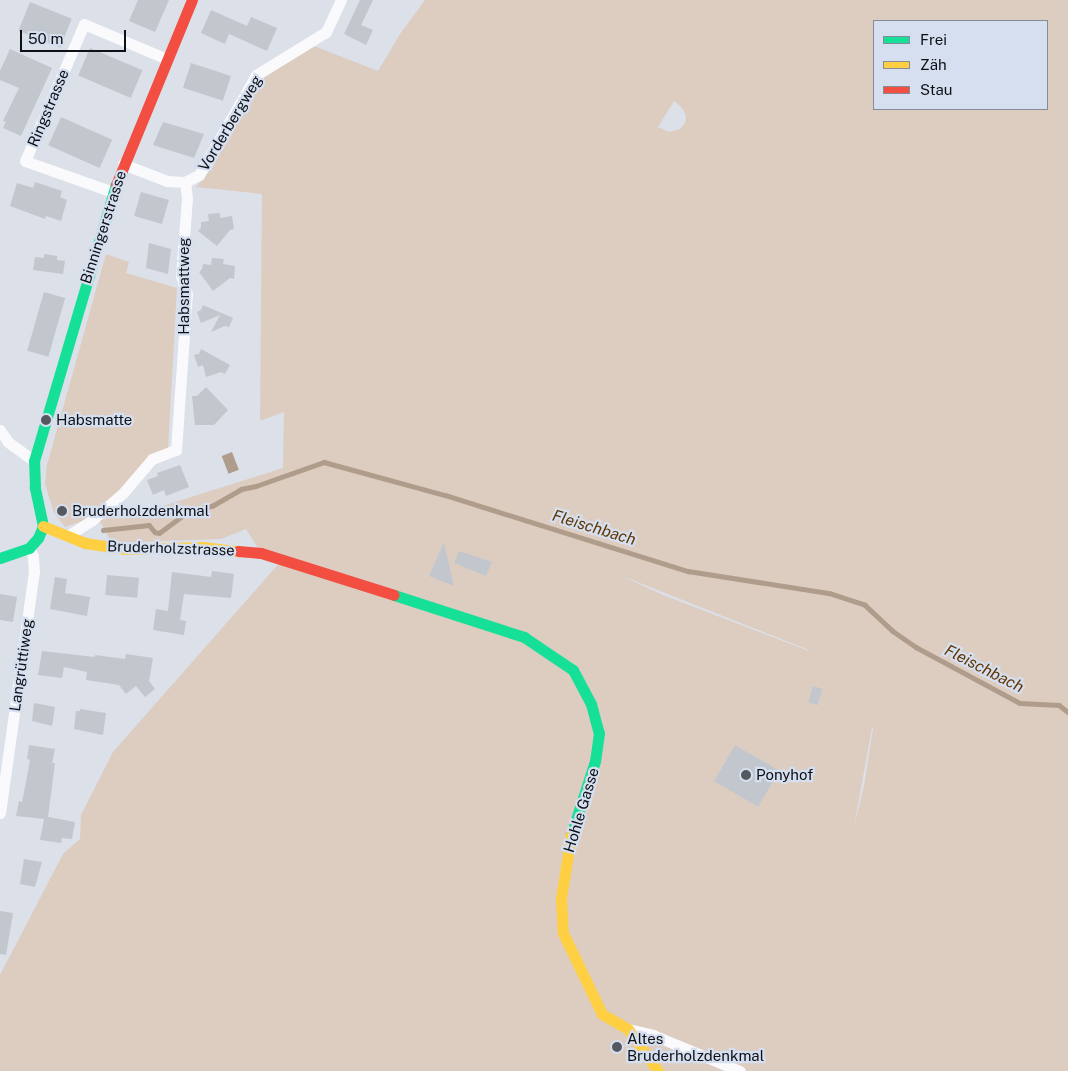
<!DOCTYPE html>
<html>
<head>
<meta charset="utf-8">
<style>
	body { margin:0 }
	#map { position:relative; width:1068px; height:1071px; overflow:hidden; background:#dbe0e9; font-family:"Public Sans",sans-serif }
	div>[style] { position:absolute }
	.green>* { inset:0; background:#ddcdc1 }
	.water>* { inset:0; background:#b09c8b; transform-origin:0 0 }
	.stream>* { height:4.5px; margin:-2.25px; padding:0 2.25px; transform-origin:2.25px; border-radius:2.25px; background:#b09c8b }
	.building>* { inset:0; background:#c2c7ce; transform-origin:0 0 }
	.street>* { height:11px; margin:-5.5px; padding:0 5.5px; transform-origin:5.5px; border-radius:5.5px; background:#fafafc }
	.fast>* { height:11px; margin:-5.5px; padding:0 5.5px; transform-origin:5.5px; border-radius:5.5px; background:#16e098 }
	.slow>* { height:11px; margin:-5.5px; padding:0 5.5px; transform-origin:5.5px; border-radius:5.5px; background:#ffcf43 }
	.jam>* { height:11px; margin:-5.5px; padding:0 5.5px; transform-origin:5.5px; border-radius:5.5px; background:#f24e42 }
	.dots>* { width:14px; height:14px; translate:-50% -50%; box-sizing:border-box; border:2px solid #d5dfef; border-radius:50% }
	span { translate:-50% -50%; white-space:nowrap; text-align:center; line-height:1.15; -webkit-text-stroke:4.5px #d5dfef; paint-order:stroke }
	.street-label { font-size:15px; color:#0d1015 }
	.poi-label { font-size:15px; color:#0d1015 }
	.left { translate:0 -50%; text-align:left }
	.water-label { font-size:16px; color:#603600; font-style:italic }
	.legend { position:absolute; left:873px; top:20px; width:175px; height:90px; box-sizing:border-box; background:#d5dfef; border:1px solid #858c98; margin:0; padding:6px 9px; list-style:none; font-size:15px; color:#0d1015 }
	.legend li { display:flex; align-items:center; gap:10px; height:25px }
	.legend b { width:25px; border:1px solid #858c98 }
	.scale { position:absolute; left:20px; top:30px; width:106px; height:22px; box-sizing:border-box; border:2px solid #0d1015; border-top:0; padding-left:6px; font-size:15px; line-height:18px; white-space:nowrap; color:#0d1015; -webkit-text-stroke:4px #d5dfef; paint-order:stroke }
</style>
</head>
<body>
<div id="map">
	<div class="green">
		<i style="clip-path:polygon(evenodd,425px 0,1068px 0,1068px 1071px,0 1071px,0 975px,63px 854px,80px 839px,81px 815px,113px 752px,282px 560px,261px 553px,246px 529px,221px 539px,112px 543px,99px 520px,150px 510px,283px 468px,284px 412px,260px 421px,262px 194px,196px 187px,213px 167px,248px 97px,264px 76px,314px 46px,378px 71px,400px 34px,425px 0,874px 21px,1047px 21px,1047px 109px,874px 109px,874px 21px,425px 0,674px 101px,683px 109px,686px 116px,685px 123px,680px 129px,669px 132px,658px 127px,674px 101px,425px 0,622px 576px,809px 650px,809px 651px,663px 595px,622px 576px,425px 0,873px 728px,864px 786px,854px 826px,872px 728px,873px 728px)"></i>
		<i style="clip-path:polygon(106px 254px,129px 262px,126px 273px,177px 288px,168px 449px,89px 519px,65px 527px,54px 513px,45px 484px,47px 465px)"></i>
	</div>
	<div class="water">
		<i style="left:232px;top:452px;width:19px;height:11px;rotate:69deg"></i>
	</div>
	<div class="stream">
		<i style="left:103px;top:530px;width:46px;rotate:-6.2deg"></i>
		<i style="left:149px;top:525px;width:9px;rotate:49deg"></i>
		<i style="left:155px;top:532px;width:4px;rotate:14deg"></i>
		<i style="left:159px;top:533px;width:32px;rotate:-36deg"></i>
		<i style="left:185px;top:514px;width:28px;rotate:-17deg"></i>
		<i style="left:212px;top:506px;width:34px;rotate:-30deg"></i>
		<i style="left:241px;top:489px;width:15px;rotate:-11deg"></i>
		<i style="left:256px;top:486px;width:72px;rotate:-19.4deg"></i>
		<i style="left:324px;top:462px;width:125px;rotate:15.3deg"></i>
		<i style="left:445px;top:495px;width:255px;rotate:17.4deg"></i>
		<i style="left:688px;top:571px;width:143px;rotate:8.9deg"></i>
		<i style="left:829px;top:593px;width:38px;rotate:18deg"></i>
		<i style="left:865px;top:605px;width:38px;rotate:43deg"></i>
		<i style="left:893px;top:631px;width:28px;rotate:35deg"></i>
		<i style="left:916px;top:647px;width:118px;rotate:28.3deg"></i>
		<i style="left:1020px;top:703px;width:39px;rotate:3deg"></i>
		<i style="left:1059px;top:705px;width:11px;rotate:38deg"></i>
	</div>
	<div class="building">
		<i style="clip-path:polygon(138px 0,169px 0,155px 32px,129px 21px)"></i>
		<i style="clip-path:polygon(360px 0,373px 0,361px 25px,373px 30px,366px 45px,344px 34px)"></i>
		<i style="left:30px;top:2px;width:45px;height:31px;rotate:22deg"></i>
		<i style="clip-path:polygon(211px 10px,247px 26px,251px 17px,277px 28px,267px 51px,229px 34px,225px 44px,201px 33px)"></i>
		<i style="left:90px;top:48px;width:57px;height:30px;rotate:23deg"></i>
		<i style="clip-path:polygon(10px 49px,52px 68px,21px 136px,3px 128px,6px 122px,3px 121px,19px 88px,0 80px,0 71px)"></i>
		<i style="left:191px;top:63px;width:42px;height:26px;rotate:18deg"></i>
		<i style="left:61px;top:117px;width:56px;height:31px;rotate:24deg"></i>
		<i style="clip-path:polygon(163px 122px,204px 134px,194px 158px,153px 145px)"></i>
		<i style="clip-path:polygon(35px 182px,62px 191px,60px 197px,67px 200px,61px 221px,46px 216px,45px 219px,10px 206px,17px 183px,33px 188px)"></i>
		<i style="left:141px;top:192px;width:29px;height:25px;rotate:16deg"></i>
		<i style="clip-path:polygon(220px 213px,220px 218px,232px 216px,234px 229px,230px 230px,217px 246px,198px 231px,201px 228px,201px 222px,209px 221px,208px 214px)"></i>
		<i style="clip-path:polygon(149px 243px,171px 249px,168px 274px,146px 268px)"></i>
		<i style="clip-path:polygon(44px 254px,57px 256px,57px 260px,65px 261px,63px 274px,33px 270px,35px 257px,44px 258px)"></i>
		<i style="clip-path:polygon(212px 258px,224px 259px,223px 264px,235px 266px,234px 279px,230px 278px,213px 291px,199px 272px,202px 269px,203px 264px,211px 265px)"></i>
		<i style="left:44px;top:292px;width:22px;height:61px;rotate:16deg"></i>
		<i style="clip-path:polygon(203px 305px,233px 318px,229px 327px,225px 326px,211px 332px,220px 315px,201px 323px,197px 312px,201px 310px)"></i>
		<i style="clip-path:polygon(201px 349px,230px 365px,225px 374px,221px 372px,206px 377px,203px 365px,198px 367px,194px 355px,199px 354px)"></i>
		<i style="clip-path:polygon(206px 387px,228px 410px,214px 425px,195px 425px,192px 396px,197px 396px)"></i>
		<i style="clip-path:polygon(180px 465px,189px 487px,166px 496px,164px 490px,153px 495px,147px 480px,158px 476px,157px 473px)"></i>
		<i style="clip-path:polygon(444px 542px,454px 586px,429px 576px)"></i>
		<i style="clip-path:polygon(459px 551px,492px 562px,486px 576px,454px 563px)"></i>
		<i style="clip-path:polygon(212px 571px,234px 574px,231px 598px,184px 594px,180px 620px,186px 621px,184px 635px,153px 630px,156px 609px,168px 611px,172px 572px,211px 577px)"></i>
		<i style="left:107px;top:575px;width:32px;height:20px;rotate:5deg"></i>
		<i style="clip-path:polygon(55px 577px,67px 579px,65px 593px,90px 597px,87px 616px,50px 609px)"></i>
		<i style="clip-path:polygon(0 594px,17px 597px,13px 622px,0 620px)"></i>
		<i style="clip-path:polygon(42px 651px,95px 657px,95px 655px,125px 659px,126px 654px,153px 658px,149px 681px,155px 689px,145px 697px,136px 686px,126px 694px,119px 685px,86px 680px,87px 672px,64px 667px,62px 678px,38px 675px)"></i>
		<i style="left:813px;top:686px;width:10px;height:17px;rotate:17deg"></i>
		<i style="clip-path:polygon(34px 703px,55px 707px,52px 726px,32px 721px)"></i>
		<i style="clip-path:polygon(80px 709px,106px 713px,103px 735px,74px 729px,76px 711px,80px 711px)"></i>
		<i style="clip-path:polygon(29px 745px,55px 749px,52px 763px,55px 763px,48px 817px,75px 822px,72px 839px,62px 838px,61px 843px,40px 840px,44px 819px,16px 816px,19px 801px,22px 802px,25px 787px,30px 760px,27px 759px)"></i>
		<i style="left:735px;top:745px;width:51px;height:42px;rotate:30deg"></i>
		<i style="clip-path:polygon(24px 859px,42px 862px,35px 887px,20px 884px)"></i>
		<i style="clip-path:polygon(0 911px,13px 913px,6px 955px,0 954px)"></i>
	</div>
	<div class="street">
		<i style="left:123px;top:164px;width:47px;rotate:21.1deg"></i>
		<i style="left:167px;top:181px;width:18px;rotate:3deg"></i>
		<i style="left:185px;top:182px;width:16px;rotate:-27deg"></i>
		<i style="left:199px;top:175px;width:115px;rotate:-60.3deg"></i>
		<i style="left:256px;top:75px;width:82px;rotate:-31.6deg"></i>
		<i style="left:326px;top:32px;width:35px;rotate:-65deg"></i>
		<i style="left:113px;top:192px;width:93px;rotate:-160.6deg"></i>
		<i style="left:25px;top:161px;width:149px;rotate:-66.7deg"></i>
		<i style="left:84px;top:24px;width:90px;rotate:22.9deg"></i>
		<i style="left:0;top:430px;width:14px;rotate:56deg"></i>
		<i style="left:8px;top:442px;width:32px;rotate:36deg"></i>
		<i style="left:69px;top:535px;width:27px;rotate:-33deg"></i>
		<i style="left:92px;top:520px;width:41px;rotate:-41.1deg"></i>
		<i style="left:123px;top:493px;width:45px;rotate:-49.5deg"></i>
		<i style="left:152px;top:459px;width:26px;rotate:-21deg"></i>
		<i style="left:176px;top:450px;width:156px;rotate:-86deg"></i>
		<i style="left:187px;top:294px;width:19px;rotate:-108deg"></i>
		<i style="left:181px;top:276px;width:78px;rotate:-85.6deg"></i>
		<i style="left:187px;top:198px;width:16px;rotate:-97deg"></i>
		<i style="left:0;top:813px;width:243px;rotate:-82deg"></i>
		<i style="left:34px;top:572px;width:16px;rotate:-94deg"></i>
		<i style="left:33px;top:556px;width:9px;rotate:-117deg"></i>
		<i style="left:628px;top:1029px;width:26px;rotate:13deg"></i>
		<i style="left:653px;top:1035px;width:94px;rotate:22.5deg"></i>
	</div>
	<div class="fast">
		<i style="left:0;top:558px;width:31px;rotate:-19deg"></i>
		<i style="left:29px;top:548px;width:13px;rotate:-48deg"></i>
		<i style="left:38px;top:538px;width:13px;rotate:-67deg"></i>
		<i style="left:43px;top:526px;width:40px;rotate:-102deg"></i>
		<i style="left:35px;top:487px;width:26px;rotate:-92deg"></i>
		<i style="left:34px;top:461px;width:288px;rotate:-73.5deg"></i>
		<i style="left:394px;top:595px;width:137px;rotate:17.9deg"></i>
		<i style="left:524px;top:637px;width:59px;rotate:34deg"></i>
		<i style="left:573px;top:670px;width:38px;rotate:62deg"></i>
		<i style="left:591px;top:704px;width:30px;rotate:75deg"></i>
		<i style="left:599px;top:733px;width:28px;rotate:98deg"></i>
		<i style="left:595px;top:761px;width:78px;rotate:108deg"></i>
	</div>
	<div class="slow">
		<i style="left:43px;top:526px;width:45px;rotate:22deg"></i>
		<i style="left:85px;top:543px;width:40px;rotate:8.5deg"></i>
		<i style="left:125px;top:549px;width:78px;rotate:-1.5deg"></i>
		<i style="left:203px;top:547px;width:35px;rotate:7deg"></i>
		<i style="left:571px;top:835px;width:64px;rotate:99deg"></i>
		<i style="left:561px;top:898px;width:35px;rotate:87deg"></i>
		<i style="left:563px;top:933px;width:90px;rotate:64.3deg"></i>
		<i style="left:602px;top:1014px;width:30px;rotate:30deg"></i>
		<i style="left:628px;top:1029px;width:52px;rotate:54.5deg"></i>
	</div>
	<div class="jam">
		<i style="left:116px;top:185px;width:200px;rotate:-67.7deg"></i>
		<i style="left:238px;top:551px;width:23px;rotate:5deg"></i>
		<i style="left:261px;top:553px;width:139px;rotate:17.5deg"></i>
	</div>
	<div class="dots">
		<i style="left:46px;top:420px;background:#55595f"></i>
		<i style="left:62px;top:511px;background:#55595f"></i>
		<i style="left:746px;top:775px;background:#55595f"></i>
		<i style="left:617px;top:1047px;background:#55595f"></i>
	</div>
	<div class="street-label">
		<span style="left:48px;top:108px;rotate:-67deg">Ringstrasse</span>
		<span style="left:230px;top:123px;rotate:-59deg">Vorderbergweg</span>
		<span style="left:103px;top:227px;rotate:-72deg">Binningerstrasse</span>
		<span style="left:184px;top:286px;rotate:-90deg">Habsmattweg</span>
		<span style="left:171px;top:548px;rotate:2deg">Bruderholzstrasse</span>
		<span style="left:21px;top:665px;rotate:-82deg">Langrüttiweg</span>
		<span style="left:581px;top:810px;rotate:-73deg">Hohle Gasse</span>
	</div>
	<div class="poi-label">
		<span class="left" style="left:56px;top:420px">Habsmatte</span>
		<span class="left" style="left:72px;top:511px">Bruderholzdenkmal</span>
		<span class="left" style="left:756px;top:775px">Ponyhof</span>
		<span class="left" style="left:627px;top:1047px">Altes<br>Bruderholzdenkmal</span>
	</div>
	<div class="water-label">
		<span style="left:594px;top:528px;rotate:17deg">Fleischbach</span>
		<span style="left:984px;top:669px;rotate:27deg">Fleischbach</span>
	</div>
	<ul class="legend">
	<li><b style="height:6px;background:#16e098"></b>Frei</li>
	<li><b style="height:6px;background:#ffcf43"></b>Zäh</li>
	<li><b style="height:6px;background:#f24e42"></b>Stau</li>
	</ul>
	<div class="scale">50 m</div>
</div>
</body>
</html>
